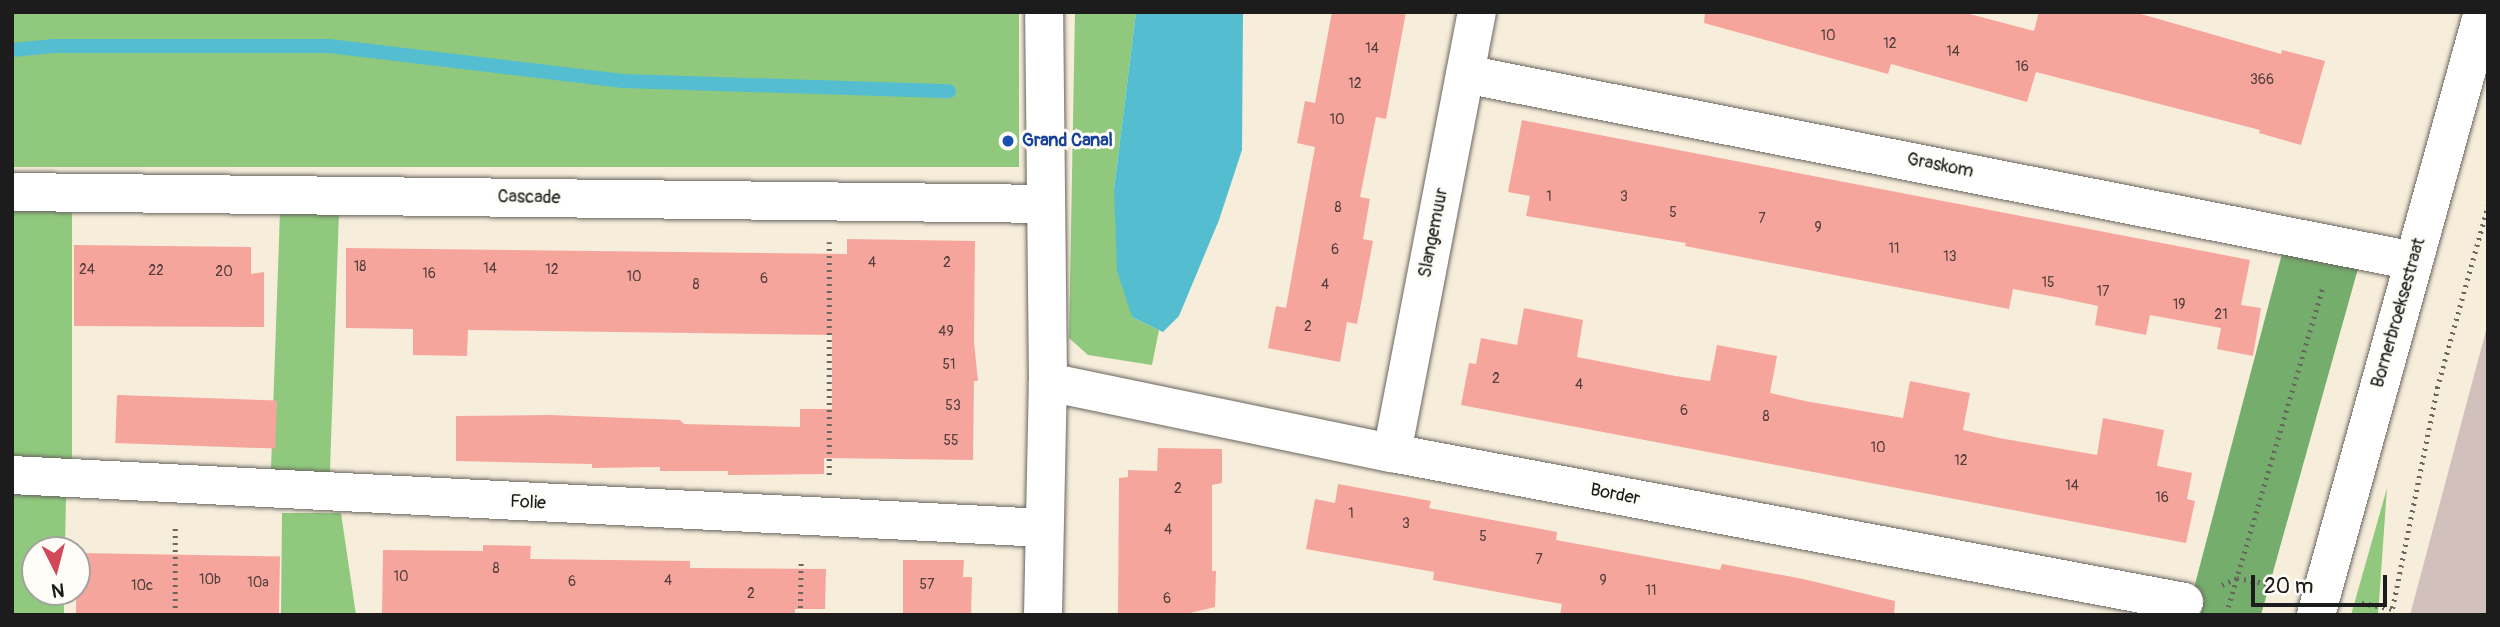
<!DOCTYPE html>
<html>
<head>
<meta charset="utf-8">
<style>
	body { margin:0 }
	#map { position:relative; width:2500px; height:627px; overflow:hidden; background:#f7eddb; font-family:Pangolin,sans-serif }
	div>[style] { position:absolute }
	.industrial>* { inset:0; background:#d1c0bc }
	.green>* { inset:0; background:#90c97d; transform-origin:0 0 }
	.forest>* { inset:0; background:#74ad6c }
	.water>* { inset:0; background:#54bed0 }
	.stream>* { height:14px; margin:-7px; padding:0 7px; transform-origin:7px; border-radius:7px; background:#54bed0 }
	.building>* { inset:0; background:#f6a59d; transform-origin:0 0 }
	.path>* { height:4.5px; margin-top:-2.25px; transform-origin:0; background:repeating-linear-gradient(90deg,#69655f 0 2px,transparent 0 7px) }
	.roads { filter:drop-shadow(0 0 2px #69655f) drop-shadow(0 0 2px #69655f) }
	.minor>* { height:38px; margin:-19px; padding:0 19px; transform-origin:19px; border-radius:19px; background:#fff }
	.dots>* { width:19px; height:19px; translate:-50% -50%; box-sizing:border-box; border:4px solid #fdfcf7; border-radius:50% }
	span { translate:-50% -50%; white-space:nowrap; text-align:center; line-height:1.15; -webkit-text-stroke:6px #fdfcf7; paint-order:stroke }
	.number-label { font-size:14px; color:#523e3c }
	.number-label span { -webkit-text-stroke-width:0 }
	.transit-label { font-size:18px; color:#164399; font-weight:700 }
	.left { translate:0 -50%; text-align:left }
	.street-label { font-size:18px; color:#1c1c1c }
	.frame { position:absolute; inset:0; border:14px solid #1c1c1c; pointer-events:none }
	.north { position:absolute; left:21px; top:536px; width:70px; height:70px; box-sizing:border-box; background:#fdfcf7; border:2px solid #a3a29f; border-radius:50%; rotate:174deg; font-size:19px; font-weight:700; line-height:28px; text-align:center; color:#1c1c1c }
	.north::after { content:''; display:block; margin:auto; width:24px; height:32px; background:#d1495b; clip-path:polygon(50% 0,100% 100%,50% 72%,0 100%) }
	.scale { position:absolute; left:2251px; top:575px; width:136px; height:32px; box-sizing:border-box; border:4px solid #1c1c1c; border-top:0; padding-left:9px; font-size:21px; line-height:24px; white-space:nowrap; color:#1c1c1c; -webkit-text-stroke:5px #fdfcf7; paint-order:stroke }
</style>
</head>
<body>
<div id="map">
	<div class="industrial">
		<i style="clip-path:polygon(2488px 323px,2488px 615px,2410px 615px)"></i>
	</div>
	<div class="green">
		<i style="left:12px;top:12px;width:1007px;height:155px"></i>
		<i style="clip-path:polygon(1075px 12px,1136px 12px,1114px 189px,1132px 317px,1159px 330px,1152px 365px,1088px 355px,1069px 338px)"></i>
		<i style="left:12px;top:207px;width:60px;height:252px"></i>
		<i style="left:280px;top:211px;width:59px;height:261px;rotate:2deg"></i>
		<i style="clip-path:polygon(2387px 488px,2378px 615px,2351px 615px)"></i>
		<i style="clip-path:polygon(12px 493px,66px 495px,65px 550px,35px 550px,35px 592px,64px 592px,64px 615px,12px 615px)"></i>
		<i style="clip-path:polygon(282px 513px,341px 513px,356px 615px,281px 615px)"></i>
	</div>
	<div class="forest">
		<i style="clip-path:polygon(2283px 250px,2359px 265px,2261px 615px,2190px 615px,2194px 588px)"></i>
	</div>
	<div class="water">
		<i style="clip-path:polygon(1136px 12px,1243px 12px,1242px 150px,1219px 220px,1179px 316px,1163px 332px,1132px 317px,1117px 271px,1114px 189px)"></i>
	</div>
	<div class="stream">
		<i style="left:12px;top:50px;width:42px;rotate:-5.4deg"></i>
		<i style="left:54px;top:46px;width:275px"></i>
		<i style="left:329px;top:46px;width:296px;rotate:6.8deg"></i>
		<i style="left:623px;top:81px;width:326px;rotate:1.8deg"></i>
	</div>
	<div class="building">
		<i style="clip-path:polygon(1332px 12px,1406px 12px,1386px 119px,1376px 117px,1360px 197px,1370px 199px,1363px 239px,1373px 241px,1357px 324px,1347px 322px,1340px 362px,1268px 348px,1276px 306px,1286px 308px,1293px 269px,1315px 147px,1297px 143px,1305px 101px,1315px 103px)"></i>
		<i style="clip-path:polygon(1705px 12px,1962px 12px,2034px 31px,2039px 12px,2134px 12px,2281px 54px,2282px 50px,2325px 61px,2301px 145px,2259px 133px,2260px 130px,2036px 72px,2027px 102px,1891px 64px,1888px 74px,1704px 23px)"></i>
		<i style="clip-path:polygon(1522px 120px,2250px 260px,2241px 305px,2261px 308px,2253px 356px,2217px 349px,2221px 328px,2150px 315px,2146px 335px,2095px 325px,2098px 306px,2056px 297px,2013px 289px,2009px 309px,1685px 246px,1686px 243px,1526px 216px,1530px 196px,1508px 192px)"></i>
		<i style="clip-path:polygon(847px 239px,975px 241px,974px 342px,978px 381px,974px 381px,973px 460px,824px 458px,824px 474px,728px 475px,728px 471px,660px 471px,660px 467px,592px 468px,592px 464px,456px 461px,456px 416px,549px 415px,680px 420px,684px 424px,800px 427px,800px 409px,832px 409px,832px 335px,468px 330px,467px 356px,413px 355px,413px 329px,346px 328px,346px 248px,847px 254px)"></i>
		<i style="clip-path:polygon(74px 245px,251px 247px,251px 274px,264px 272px,264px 327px,74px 326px)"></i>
		<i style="clip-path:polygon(1524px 308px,1583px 320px,1577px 357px,1675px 376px,1710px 381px,1717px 345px,1777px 356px,1770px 393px,1805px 401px,1903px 418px,1910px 381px,1970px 393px,1963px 430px,1999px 438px,2097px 455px,2103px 418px,2164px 430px,2157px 466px,2192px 473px,2187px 499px,2195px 501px,2186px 543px,1461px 405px,1469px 363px,1476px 364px,1481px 338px,1517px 345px)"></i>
		<i style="left:117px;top:395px;width:160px;height:48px;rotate:2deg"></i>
		<i style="clip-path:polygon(1158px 448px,1222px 449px,1222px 483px,1212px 485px,1212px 571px,1216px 571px,1215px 607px,1182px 615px,1118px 615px,1119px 478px,1128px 477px,1128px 470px,1157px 471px)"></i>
		<i style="clip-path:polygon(1338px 484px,1431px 501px,1429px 508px,1557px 532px,1556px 540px,1720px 570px,1722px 564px,1803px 579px,1895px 601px,1894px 615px,1560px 615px,1562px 604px,1433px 580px,1434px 572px,1306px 549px,1315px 499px,1335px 503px)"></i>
		<i style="clip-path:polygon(483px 545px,531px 546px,530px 559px,690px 561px,690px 568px,826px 569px,825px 609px,795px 609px,795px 615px,382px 615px,383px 550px,483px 551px)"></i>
		<i style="left:77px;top:553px;width:203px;height:62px;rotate:1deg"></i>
		<i style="clip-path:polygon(903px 560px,964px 560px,963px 577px,972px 577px,971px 615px,903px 615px)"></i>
	</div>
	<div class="path">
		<i style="left:829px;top:475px;width:233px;rotate:-90deg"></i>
		<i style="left:2222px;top:585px;width:17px;rotate:-25deg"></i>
		<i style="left:2237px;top:578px;width:45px;rotate:10.3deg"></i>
		<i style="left:2362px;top:603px;width:31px;rotate:11deg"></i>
		<i style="left:2228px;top:607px;width:334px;rotate:-73.5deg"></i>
		<i style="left:175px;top:615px;width:90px;rotate:-90deg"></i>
		<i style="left:800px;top:615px;width:56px;rotate:-89deg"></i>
		<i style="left:2391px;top:615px;width:232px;rotate:-78.5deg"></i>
		<i style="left:2437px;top:388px;width:190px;rotate:-74.4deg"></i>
	</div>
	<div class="roads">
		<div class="minor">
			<i style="left:1465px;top:74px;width:967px;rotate:11.15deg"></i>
			<i style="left:12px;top:192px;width:1034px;rotate:0.66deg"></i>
			<i style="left:1048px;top:382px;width:351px;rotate:11.7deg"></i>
			<i style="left:1392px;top:453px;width:806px;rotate:10.65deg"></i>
			<i style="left:1392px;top:453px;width:449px;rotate:-79.1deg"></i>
			<i style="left:12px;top:475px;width:1033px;rotate:2.94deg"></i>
			<i style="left:1043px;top:615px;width:233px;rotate:-88.8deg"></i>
			<i style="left:1048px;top:382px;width:370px;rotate:-90.6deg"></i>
			<i style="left:2316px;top:615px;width:626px;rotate:-74.52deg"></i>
		</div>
	</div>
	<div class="dots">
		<i style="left:1008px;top:141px;background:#1a4fb4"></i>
	</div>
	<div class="number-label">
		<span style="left:1828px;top:36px">10</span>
		<span style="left:1890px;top:44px">12</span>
		<span style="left:1372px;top:49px">14</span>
		<span style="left:1953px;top:52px">14</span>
		<span style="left:2022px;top:67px">16</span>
		<span style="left:2262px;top:80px">366</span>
		<span style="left:1355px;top:84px">12</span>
		<span style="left:1337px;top:120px">10</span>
		<span style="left:1549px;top:197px">1</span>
		<span style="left:1624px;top:197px">3</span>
		<span style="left:1338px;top:208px">8</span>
		<span style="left:1673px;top:213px">5</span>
		<span style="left:1762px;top:219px">7</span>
		<span style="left:1818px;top:228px">9</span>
		<span style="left:1894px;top:249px">11</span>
		<span style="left:1335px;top:250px">6</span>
		<span style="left:1950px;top:257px">13</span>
		<span style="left:872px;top:263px">4</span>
		<span style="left:947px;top:263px">2</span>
		<span style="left:360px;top:267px">18</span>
		<span style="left:490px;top:269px">14</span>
		<span style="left:87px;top:270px">24</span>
		<span style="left:552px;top:270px">12</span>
		<span style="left:156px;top:271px">22</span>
		<span style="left:224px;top:272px">20</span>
		<span style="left:429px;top:274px">16</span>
		<span style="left:634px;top:277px">10</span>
		<span style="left:764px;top:279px">6</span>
		<span style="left:2048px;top:283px">15</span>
		<span style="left:696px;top:285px">8</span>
		<span style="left:1325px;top:285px">4</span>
		<span style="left:2103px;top:292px">17</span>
		<span style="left:2179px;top:305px">19</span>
		<span style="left:2221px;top:315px">21</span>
		<span style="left:1308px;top:327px">2</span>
		<span style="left:946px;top:332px">49</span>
		<span style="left:949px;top:365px">51</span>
		<span style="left:1496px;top:379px">2</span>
		<span style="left:1579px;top:385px">4</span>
		<span style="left:953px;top:406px">53</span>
		<span style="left:1684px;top:411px">6</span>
		<span style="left:1766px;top:417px">8</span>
		<span style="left:951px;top:441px">55</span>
		<span style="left:1878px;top:448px">10</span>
		<span style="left:1961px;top:461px">12</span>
		<span style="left:2072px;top:486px">14</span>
		<span style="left:1178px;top:489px">2</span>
		<span style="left:2162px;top:498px">16</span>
		<span style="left:1351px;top:514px">1</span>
		<span style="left:1406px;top:524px">3</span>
		<span style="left:1168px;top:530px">4</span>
		<span style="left:1483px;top:537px">5</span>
		<span style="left:1539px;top:560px">7</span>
		<span style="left:496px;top:569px">8</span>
		<span style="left:401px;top:577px">10</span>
		<span style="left:210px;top:580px">10b</span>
		<span style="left:668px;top:581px">4</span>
		<span style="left:1603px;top:581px">9</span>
		<span style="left:572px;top:582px">6</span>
		<span style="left:258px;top:583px">10a</span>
		<span style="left:927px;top:585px">57</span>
		<span style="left:142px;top:586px">10c</span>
		<span style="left:1651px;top:591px">11</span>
		<span style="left:751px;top:594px">2</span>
		<span style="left:1167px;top:599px">6</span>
	</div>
	<div class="transit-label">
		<span class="left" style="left:1022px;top:141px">Grand Canal</span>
	</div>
	<div class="street-label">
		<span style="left:1940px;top:166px;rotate:11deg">Graskom</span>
		<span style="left:529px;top:198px;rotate:1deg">Cascade</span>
		<span style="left:1434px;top:233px;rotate:-79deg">Slangemuur</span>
		<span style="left:2399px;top:313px;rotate:-74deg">Bornerbroeksestraat</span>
		<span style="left:1615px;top:495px;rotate:11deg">Border</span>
		<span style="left:528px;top:503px;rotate:3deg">Folie</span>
	</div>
	<div class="frame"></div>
	<div class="north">N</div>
	<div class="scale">20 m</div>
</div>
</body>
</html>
